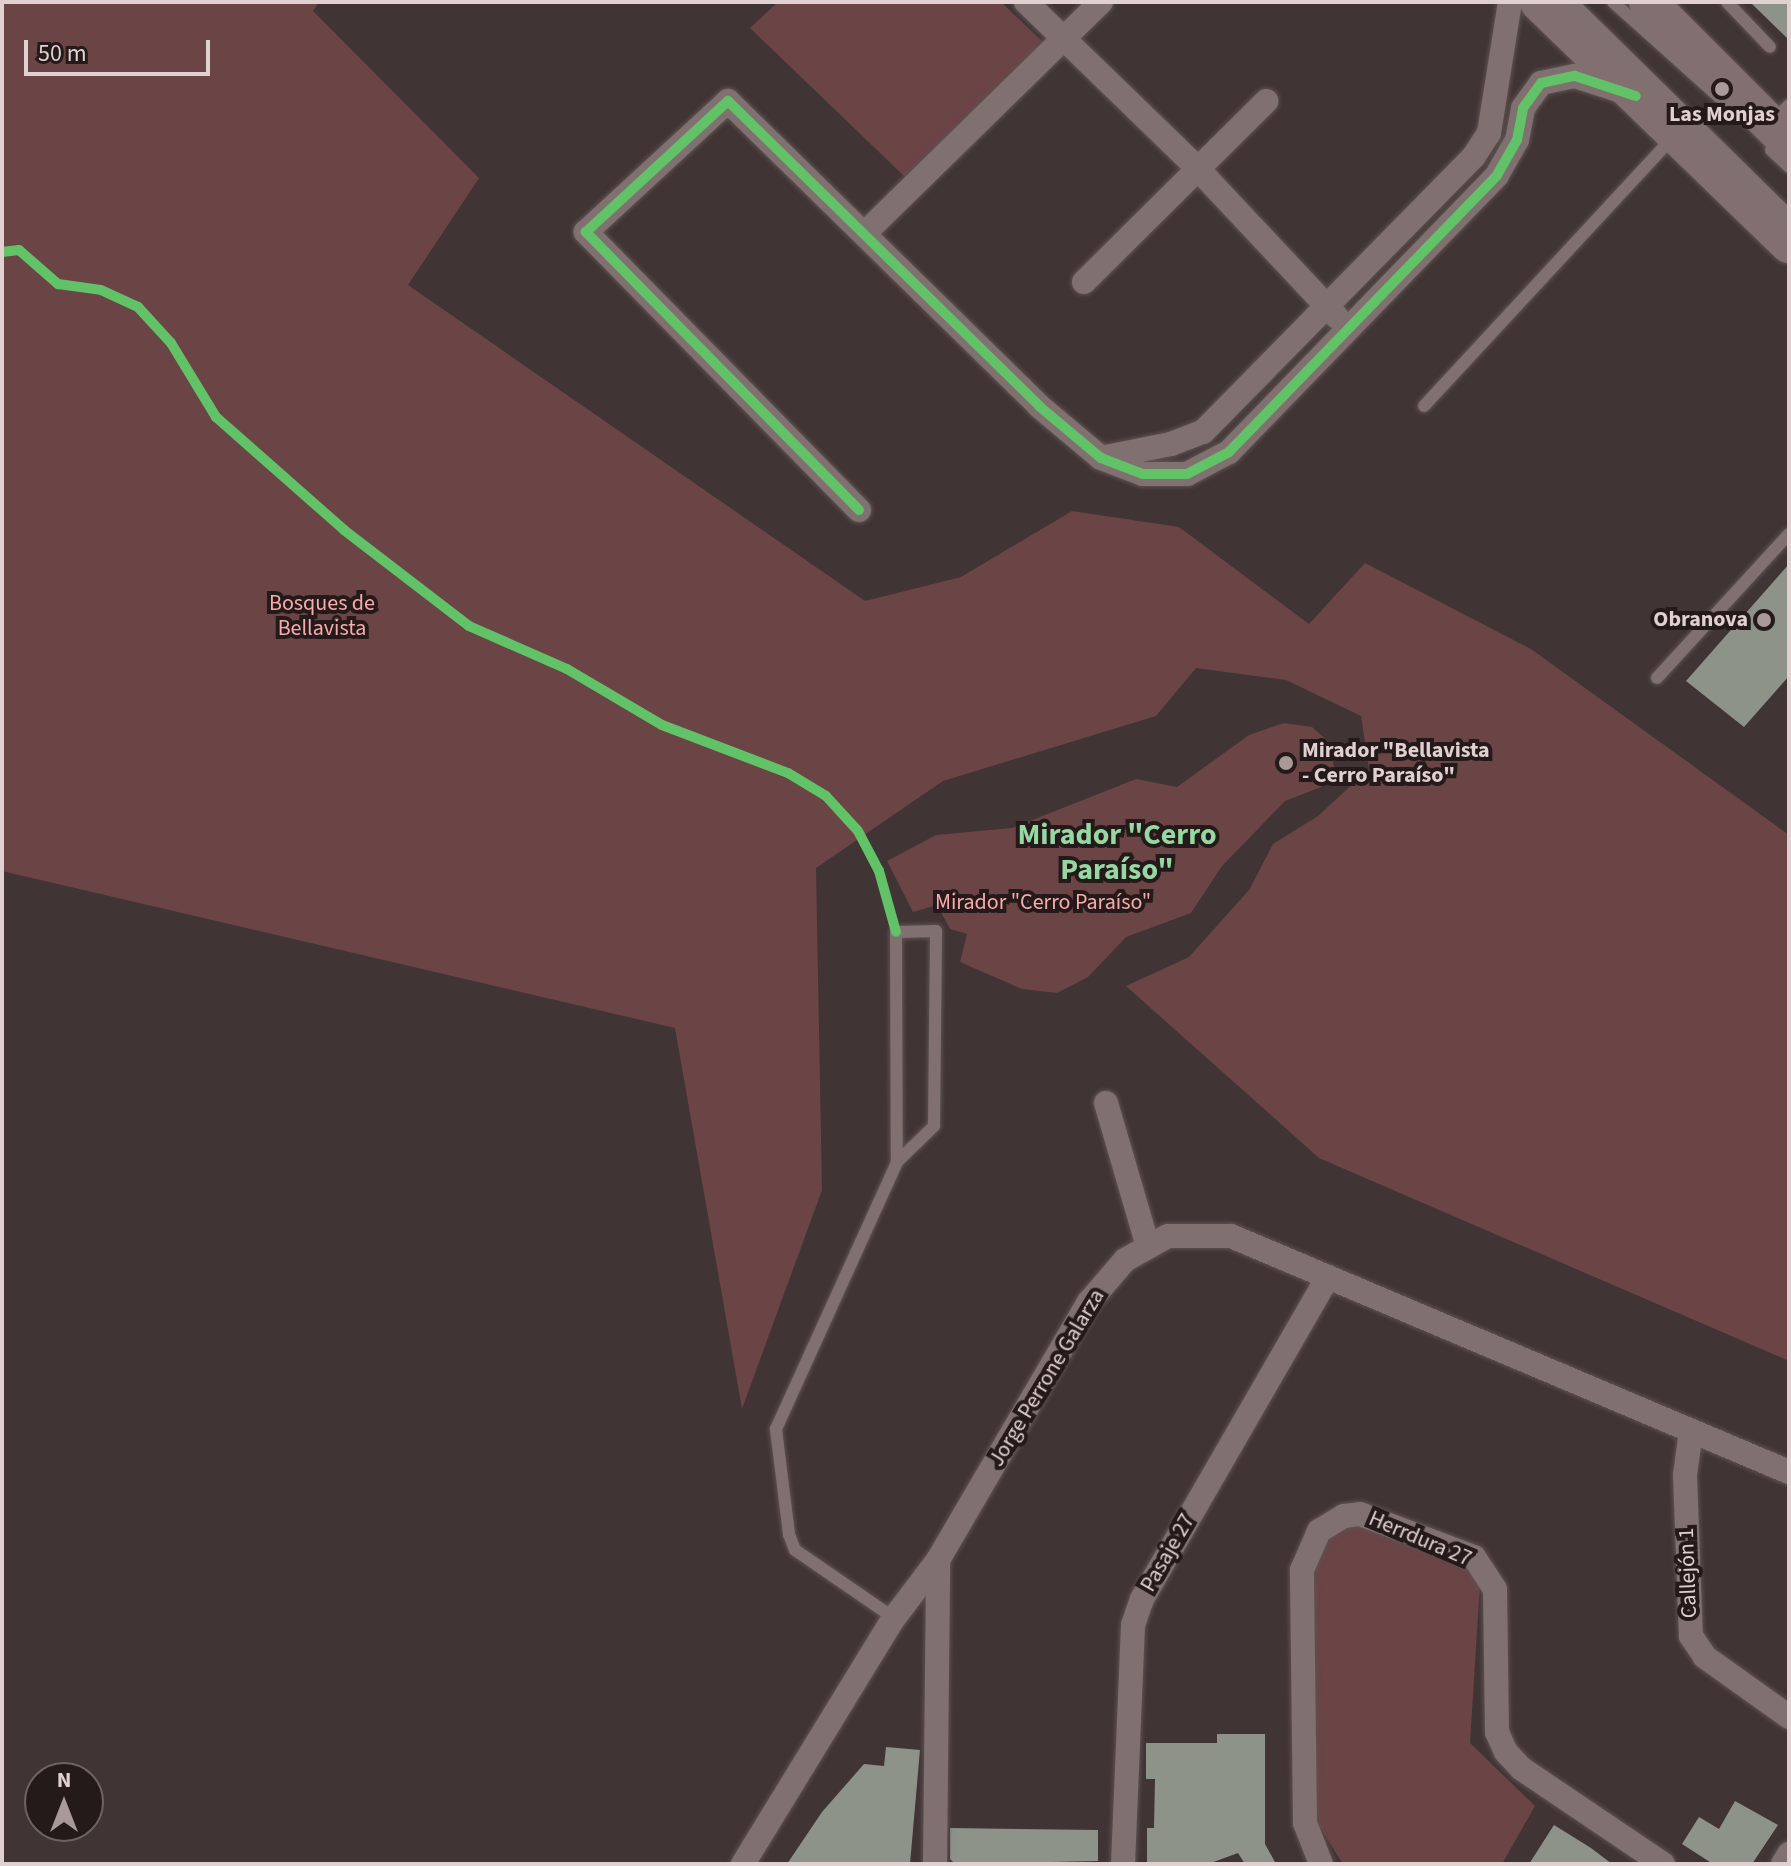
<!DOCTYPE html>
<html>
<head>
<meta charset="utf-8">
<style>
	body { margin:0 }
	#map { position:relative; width:1791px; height:1866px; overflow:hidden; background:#413434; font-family:"Source Sans 3",sans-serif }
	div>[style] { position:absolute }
	.green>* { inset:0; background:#6b4446 }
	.building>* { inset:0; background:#8e938a }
	.roads { filter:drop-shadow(0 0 2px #5d5151) drop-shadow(0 0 2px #5d5151) }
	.service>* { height:12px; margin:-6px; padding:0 6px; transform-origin:6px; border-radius:6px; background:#807070 }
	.minor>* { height:24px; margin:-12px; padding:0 12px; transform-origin:12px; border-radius:12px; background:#807070 }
	.primary>* { height:38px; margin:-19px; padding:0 19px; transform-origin:19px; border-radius:19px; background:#827070 }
	.cycleway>* { height:10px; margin:-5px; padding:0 5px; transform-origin:5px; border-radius:5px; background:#61c268 }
	.dots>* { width:22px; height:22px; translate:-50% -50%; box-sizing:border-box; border:4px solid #251a1a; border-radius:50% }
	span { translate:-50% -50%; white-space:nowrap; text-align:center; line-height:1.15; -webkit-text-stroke:8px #251a1a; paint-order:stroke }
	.poi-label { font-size:22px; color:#e1d0d0; font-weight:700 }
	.right { translate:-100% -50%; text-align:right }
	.left { translate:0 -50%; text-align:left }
	.park-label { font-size:22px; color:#f8aaad }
	.street-label { font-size:22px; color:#e1d0d0 }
	.district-label { font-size:30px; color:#96d8a3; font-weight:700 }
	.frame { position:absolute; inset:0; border:4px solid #e1d0d0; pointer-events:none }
	.north { position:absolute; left:24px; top:1762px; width:80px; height:80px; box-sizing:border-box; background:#251a1a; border:2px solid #706363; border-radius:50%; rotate:0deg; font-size:22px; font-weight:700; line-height:32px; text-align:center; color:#e1d0d0 }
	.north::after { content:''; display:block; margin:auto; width:28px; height:36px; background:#a99999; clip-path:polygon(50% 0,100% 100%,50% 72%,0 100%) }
	.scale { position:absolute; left:24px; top:40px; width:186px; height:36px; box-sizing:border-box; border:4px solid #e1d0d0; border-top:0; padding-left:10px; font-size:24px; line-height:28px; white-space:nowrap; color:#e1d0d0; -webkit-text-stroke:6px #251a1a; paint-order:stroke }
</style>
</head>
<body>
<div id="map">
	<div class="green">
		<i style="clip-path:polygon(2px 2px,319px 2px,313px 11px,479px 178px,408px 285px,865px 601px,961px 577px,1072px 511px,1179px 527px,1309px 624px,1365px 563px,1531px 649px,1789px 835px,1789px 1361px,1319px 1158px,1126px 986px,1189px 957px,1249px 890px,1273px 844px,1318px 816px,1369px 769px,1361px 716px,1286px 680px,1196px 668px,1156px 716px,943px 781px,816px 868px,822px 1190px,742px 1409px,675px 1028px,2px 871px)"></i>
		<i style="clip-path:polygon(778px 2px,1001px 2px,1043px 42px,905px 177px,750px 28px)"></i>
		<i style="clip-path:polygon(1284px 723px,1312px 727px,1329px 742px,1334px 767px,1321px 787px,1285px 801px,1222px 866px,1191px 913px,1126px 937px,1088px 977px,1057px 993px,1022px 989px,960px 962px,967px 934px,950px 929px,937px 905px,913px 912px,887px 861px,936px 835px,1012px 828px,1136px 779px,1177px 787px,1249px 735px)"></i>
		<i style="clip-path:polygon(1360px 1523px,1467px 1564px,1480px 1584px,1470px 1743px,1535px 1806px,1502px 1864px,1343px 1864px,1315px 1820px,1306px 1576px,1327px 1537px)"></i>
	</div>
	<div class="building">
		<i style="clip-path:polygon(1750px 2px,1789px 2px,1789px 40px)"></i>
		<i style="clip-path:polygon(1789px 564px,1789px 676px,1744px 727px,1686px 681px)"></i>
		<i style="clip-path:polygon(1217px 1734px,1265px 1734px,1265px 1844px,1276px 1864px,1245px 1864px,1238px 1853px,1208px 1864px,1147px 1864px,1147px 1828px,1154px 1828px,1155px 1779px,1146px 1779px,1146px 1743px,1217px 1743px)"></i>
		<i style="clip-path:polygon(886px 1747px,920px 1750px,910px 1864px,787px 1864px,822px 1812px,864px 1764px,884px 1766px)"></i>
		<i style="clip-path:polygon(1735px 1801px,1778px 1825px,1752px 1864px,1713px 1864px,1682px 1844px,1699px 1817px,1719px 1829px)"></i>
		<i style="clip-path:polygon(1554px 1825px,1591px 1848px,1612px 1864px,1529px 1864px)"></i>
		<i style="clip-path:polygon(950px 1828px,1098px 1830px,1098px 1861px,955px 1864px,950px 1859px)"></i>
	</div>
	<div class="roads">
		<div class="service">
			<i style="left:1572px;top:2px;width:304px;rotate:44.5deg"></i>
			<i style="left:1613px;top:2px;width:142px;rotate:41.9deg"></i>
			<i style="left:1727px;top:2px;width:62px;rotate:46.3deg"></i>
			<i style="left:1772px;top:122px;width:24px;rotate:-45deg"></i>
			<i style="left:1771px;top:150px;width:25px;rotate:43deg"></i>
			<i style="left:1424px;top:406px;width:368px;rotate:-47.2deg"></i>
			<i style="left:1657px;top:678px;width:195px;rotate:-47.5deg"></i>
			<i style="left:894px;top:1618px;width:120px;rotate:-145.5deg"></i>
			<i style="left:795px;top:1550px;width:17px;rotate:-111deg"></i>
			<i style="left:789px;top:1534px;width:106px;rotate:-97.1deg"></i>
			<i style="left:776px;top:1429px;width:293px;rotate:-65.6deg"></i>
			<i style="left:897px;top:1162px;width:52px;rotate:-44.2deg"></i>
			<i style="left:934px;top:1126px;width:195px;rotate:-89.4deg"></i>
			<i style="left:936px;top:931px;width:40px;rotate:178.6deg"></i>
			<i style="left:896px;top:932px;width:230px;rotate:89.8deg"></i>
		</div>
		<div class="minor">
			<i style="left:1026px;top:2px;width:238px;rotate:44.1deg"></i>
			<i style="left:1197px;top:168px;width:204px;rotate:46.8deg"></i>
			<i style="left:866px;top:232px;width:329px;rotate:-44.4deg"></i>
			<i style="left:1084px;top:282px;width:257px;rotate:-44.8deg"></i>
			<i style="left:1101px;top:458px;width:71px;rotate:-11.3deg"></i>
			<i style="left:1171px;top:444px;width:34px;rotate:-21deg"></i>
			<i style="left:1203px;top:432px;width:387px;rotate:-45.5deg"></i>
			<i style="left:1474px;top:156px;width:27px;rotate:-57deg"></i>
			<i style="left:1489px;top:133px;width:133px;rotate:-80.9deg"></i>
			<i style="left:859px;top:510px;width:390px;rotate:-134.5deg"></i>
			<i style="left:586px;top:232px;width:193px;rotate:-42.7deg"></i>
			<i style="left:728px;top:101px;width:436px;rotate:44.4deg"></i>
			<i style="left:1039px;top:406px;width:81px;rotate:40deg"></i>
			<i style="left:1101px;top:458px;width:45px;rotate:20.9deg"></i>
			<i style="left:1143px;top:474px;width:44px"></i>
			<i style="left:1187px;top:474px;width:47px;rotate:-27.6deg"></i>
			<i style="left:1229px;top:452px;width:385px;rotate:-45.9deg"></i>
			<i style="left:1497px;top:175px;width:40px;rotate:-60.3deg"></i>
			<i style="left:1517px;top:140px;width:33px;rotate:-79deg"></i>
			<i style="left:1523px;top:108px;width:31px;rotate:-54deg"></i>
			<i style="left:1541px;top:83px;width:35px;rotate:-12deg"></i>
			<i style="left:1575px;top:76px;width:52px;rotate:18.1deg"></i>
			<i style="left:1106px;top:1103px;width:146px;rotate:73.7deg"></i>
			<i style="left:1691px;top:1431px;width:44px;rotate:97.8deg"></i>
			<i style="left:1685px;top:1475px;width:161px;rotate:87.9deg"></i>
			<i style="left:1691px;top:1636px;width:25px;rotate:56deg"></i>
			<i style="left:1705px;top:1657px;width:103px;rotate:35.5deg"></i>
			<i style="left:743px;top:1864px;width:289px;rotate:-58.5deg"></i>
			<i style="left:894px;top:1618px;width:73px;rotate:-52.8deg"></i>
			<i style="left:938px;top:1560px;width:299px;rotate:-59.7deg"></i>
			<i style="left:1089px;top:1302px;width:55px;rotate:-49.4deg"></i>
			<i style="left:1125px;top:1260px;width:49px;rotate:-29.2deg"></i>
			<i style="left:1168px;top:1236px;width:63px"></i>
			<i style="left:1231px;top:1236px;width:606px;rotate:22.93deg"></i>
			<i style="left:935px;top:1864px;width:304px;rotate:-89.4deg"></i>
			<i style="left:1123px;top:1864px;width:239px;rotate:-87.6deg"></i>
			<i style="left:1133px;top:1625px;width:28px;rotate:-71deg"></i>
			<i style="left:1142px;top:1599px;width:372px;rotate:-60deg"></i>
			<i style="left:1321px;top:1864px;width:44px;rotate:-111.3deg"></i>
			<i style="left:1305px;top:1823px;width:253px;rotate:-90.7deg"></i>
			<i style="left:1302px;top:1570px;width:43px;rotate:-66.4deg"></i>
			<i style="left:1319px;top:1531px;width:29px;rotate:-31deg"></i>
			<i style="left:1344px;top:1516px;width:16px;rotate:-7deg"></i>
			<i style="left:1360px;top:1514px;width:122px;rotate:20.7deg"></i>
			<i style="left:1474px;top:1557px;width:38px;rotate:57deg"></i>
			<i style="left:1495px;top:1589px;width:143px;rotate:89.2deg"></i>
			<i style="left:1497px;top:1732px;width:22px;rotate:66deg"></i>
			<i style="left:1506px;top:1752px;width:23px;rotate:47deg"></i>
			<i style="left:1522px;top:1769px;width:170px;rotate:34deg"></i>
			<i style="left:1783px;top:1864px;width:12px;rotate:-59deg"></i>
		</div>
		<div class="primary">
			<i style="left:1539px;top:2px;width:348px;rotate:44.1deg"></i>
			<i style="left:1648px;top:2px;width:199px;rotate:45deg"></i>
		</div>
	</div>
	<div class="cycleway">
		<i style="left:2px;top:252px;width:17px;rotate:-7deg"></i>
		<i style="left:19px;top:250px;width:52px;rotate:41.1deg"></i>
		<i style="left:58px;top:284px;width:43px;rotate:7.9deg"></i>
		<i style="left:101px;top:290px;width:41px;rotate:24.7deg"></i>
		<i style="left:138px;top:307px;width:49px;rotate:47.5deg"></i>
		<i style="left:171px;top:343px;width:87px;rotate:58.7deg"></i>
		<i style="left:216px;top:417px;width:171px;rotate:41.4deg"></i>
		<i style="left:344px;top:530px;width:158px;rotate:37.5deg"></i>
		<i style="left:469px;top:626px;width:107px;rotate:23.7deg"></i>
		<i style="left:567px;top:669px;width:110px;rotate:30.5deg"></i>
		<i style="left:662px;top:725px;width:135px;rotate:20.9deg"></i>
		<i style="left:788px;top:773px;width:44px;rotate:31.2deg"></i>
		<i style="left:826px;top:796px;width:47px;rotate:47.6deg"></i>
		<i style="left:858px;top:831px;width:45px;rotate:62.3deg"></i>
		<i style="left:879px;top:871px;width:63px;rotate:74.4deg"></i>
		<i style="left:859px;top:510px;width:390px;rotate:-134.5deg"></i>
		<i style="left:586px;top:232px;width:193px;rotate:-42.7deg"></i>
		<i style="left:728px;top:101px;width:436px;rotate:44.4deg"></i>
		<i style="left:1039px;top:406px;width:81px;rotate:40deg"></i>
		<i style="left:1101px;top:458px;width:45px;rotate:20.9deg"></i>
		<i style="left:1143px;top:474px;width:44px"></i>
		<i style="left:1187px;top:474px;width:47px;rotate:-27.6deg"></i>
		<i style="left:1229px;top:452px;width:385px;rotate:-45.9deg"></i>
		<i style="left:1497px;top:175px;width:40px;rotate:-60.3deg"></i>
		<i style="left:1517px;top:140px;width:33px;rotate:-79deg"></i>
		<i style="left:1523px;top:108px;width:31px;rotate:-54deg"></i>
		<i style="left:1541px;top:83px;width:35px;rotate:-12deg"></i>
		<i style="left:1575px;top:76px;width:64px;rotate:18.2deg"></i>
	</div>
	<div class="dots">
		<i style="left:1722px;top:89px;background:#a99999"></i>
		<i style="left:1764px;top:620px;background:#a99999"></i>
		<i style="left:1286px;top:763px;background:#a99999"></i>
	</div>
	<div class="poi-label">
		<span style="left:1722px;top:115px">Las Monjas</span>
		<span class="right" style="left:1748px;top:620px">Obranova</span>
		<span class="left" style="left:1302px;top:763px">Mirador "Bellavista<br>- Cerro Paraíso"</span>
	</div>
	<div class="park-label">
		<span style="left:322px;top:616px">Bosques de<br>Bellavista</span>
		<span style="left:1043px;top:903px">Mirador "Cerro Paraíso"</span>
	</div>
	<div class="street-label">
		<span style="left:1047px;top:1378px;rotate:-59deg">Jorge Perrone Galarza</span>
		<span style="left:1420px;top:1539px;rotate:23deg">Herrdura 27</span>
		<span style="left:1168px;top:1553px;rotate:-60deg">Pasaje 27</span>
		<span style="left:1688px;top:1573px;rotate:-92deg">Callejón 1</span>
	</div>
	<div class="district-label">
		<span style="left:1117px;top:852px">Mirador "Cerro<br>Paraíso"</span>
	</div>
	<div class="frame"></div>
	<div class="north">N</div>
	<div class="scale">50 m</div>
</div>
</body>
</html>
